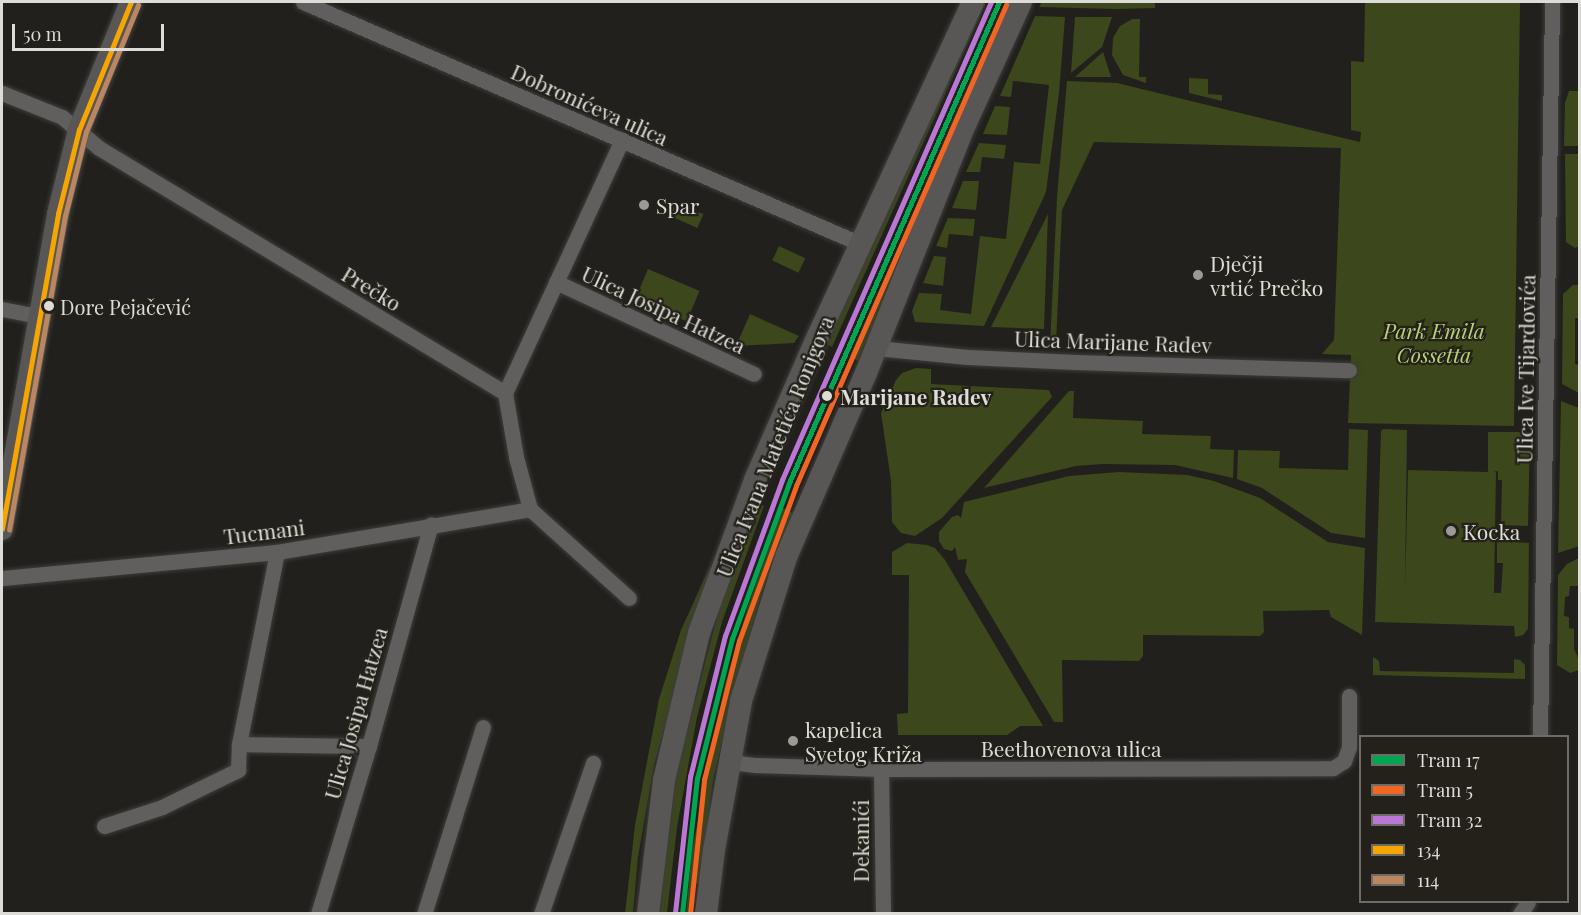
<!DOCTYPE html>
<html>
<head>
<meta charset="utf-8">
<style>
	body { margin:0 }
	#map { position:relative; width:1581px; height:915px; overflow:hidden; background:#21201c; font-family:"Playfair Display",serif }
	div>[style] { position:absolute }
	.green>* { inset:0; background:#3c471c; transform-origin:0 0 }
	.roads { filter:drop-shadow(0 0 2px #3e3d3b) drop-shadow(0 0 2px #3e3d3b) }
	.street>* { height:15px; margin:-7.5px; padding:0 7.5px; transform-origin:7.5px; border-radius:7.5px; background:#605f5d }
	.secondary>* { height:22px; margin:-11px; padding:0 11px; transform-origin:11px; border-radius:11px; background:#585756 }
	.bus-1>* { height:4.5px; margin:-2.25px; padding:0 2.25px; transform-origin:2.25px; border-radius:2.25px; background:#f7a600 }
	.bus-2>* { height:4.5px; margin:-2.25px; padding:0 2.25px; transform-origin:2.25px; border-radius:2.25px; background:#bb8660 }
	.tram-1>* { height:4.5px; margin:-2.25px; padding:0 2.25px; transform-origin:2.25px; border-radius:2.25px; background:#00a651 }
	.tram-2>* { height:4.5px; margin:-2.25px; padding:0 2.25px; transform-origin:2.25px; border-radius:2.25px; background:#f26522 }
	.tram-3>* { height:4.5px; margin:-2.25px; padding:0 2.25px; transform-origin:2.25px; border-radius:2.25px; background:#ba77d6 }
	.dots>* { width:16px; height:16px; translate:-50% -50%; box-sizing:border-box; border:3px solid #23211a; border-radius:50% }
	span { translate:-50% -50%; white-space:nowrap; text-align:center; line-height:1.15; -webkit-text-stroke:4.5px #23211a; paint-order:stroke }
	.bus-label { font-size:20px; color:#dddcd7 }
	.left { translate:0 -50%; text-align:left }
	.street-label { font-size:21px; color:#dddcd7 }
	.poi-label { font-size:21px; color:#dddcd7 }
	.park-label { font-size:21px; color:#b7d274; font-style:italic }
	.stop-label { font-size:21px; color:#dddcd7; font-weight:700 }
	.frame { position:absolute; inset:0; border:3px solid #dddcd7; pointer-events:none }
	.legend { position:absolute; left:1359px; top:735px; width:210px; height:168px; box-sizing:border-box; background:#23211a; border:2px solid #6d6c66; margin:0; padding:8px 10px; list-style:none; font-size:18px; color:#dddcd7 }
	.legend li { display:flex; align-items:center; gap:12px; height:30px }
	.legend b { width:30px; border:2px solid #6d6c66 }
	.scale { position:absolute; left:12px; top:24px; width:152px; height:27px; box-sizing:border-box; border:3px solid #dddcd7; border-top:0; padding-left:8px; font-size:18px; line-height:21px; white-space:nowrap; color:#dddcd7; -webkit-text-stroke:4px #23211a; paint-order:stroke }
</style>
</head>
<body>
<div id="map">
	<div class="green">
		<i style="clip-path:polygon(984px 2px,986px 2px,832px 347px,826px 344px)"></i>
		<i style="clip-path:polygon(1006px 2px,1009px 2px,858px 361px,850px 356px)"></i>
		<i style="clip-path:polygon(1042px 2px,1155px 2px,1155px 8px,1116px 9px,1039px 7px)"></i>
		<i style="clip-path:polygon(1365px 2px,1520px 2px,1514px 426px,1348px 423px,1351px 355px,1322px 354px,1334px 340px,1341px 148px,1094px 142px,1062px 210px,1056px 344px,1050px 346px,1057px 197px,1067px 81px,1117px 83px,1360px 142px,1361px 132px,1351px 130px,1351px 61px,1364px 62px)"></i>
		<i style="clip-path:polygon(1035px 16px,1065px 17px,1059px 93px,1046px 192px,984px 326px,915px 322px,912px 311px,919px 293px,942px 294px,940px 310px,971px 314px,980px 236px,1006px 239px,1014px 162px,1040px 164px,1049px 85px,1013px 81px,1011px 97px,1000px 96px)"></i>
		<i style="clip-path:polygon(1075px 17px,1112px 17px,1102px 47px,1071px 73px)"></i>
		<i style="clip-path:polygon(1132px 19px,1140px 19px,1139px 77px,1146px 77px,1146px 83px,1123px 75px,1112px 55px,1113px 38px,1120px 26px)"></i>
		<i style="clip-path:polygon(1103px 52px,1111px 77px,1075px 77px,1094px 60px)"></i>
		<i style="clip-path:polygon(1189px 78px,1208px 79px,1208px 94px,1222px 95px,1222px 101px,1189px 93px)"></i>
		<i style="clip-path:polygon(1569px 91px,1579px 91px,1579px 146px,1564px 146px,1565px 103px)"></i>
		<i style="clip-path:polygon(995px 106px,1010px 107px,1007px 135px,983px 134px)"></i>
		<i style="clip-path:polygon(979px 143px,1006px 145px,1004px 159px,982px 157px,980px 172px,966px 172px)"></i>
		<i style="clip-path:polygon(1565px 154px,1579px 154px,1580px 246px,1575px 248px,1566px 242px)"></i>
		<i style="clip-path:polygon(963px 181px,979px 181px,976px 210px,952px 208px)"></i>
		<i style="left:676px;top:202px;width:30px;height:15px;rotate:24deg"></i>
		<i style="clip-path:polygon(1048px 214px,1044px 329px,991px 327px)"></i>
		<i style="clip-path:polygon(948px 218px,975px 219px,973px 236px,949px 234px,947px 248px,936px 246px)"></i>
		<i style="left:779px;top:246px;width:29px;height:16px;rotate:25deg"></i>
		<i style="clip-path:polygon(934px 256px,946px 257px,943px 286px,923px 283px)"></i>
		<i style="left:648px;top:269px;width:56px;height:33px;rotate:23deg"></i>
		<i style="clip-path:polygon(1573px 285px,1579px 285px,1579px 318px,1575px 318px,1575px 364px,1579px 365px,1579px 393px,1562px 384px,1563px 294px)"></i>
		<i style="clip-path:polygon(750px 314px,799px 336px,794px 343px,736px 346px)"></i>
		<i style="clip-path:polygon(916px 368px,931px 369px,931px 384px,1049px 390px,1052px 397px,942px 518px,915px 536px,901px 533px,892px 522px,891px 481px,881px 413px,896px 380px,902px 373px)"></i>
		<i style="clip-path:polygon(1069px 391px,1074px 391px,1073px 418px,1143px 421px,1142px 434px,1211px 436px,1210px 449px,1234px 450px,1233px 478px,1175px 465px,1102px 464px,1076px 466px,984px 488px)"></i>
		<i style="clip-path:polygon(1561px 401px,1579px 408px,1580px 546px,1558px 553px)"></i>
		<i style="clip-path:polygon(1349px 429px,1368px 430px,1365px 538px,1331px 533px,1262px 488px,1237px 479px,1238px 450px,1280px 451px,1279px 468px,1348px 470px)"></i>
		<i style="clip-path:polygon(1383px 429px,1407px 430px,1405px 591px,1408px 470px,1488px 472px,1488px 432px,1530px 432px,1528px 526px,1501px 525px,1502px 480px,1498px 480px,1498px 471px,1493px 472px,1496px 472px,1494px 593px,1501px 593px,1503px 563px,1497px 563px,1497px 541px,1529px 543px,1528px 629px,1523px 635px,1515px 637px,1514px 626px,1375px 622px,1381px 431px)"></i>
		<i style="clip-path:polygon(1119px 472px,1187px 475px,1214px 481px,1260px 498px,1328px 542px,1365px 548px,1362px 635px,1331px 617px,1329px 610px,1263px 611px,1264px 632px,1260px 636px,1143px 635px,1143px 656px,1139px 661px,1062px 660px,1063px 722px,1054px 722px,965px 572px,967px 559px,958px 560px,955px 547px,952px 551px,944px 549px,939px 541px,939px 532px,952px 517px,958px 515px,961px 518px,964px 502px,1069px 476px)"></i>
		<i style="clip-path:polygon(758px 503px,764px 506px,722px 622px,697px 717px,677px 827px,667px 913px,660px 913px,671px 792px,719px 610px)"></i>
		<i style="clip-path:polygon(783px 508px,793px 513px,762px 593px,737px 677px,713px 780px,700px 884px,695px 884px,692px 913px,686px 914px,692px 850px,725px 684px,748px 606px)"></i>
		<i style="clip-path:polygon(907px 543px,927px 545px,935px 548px,945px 560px,1043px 726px,1020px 726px,1007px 735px,898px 735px,897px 714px,908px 713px,909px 575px,892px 575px,892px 552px)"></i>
		<i style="clip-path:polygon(1579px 558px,1579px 586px,1570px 586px,1569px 596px,1565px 597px,1564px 616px,1569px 617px,1569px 628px,1574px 629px,1574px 649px,1579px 660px,1579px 670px,1570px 673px,1557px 665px,1558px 575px,1567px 564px)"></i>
		<i style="clip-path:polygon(712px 562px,654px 765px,638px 857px,633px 913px,625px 914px,635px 825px,659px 699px,681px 630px)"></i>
		<i style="clip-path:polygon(1373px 657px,1379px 661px,1380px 671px,1514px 673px,1514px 659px,1520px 660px,1525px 665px,1525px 679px,1373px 675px)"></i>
	</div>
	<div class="roads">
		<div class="street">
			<i style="left:303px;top:2px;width:608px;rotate:23.45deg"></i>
			<i style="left:2px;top:93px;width:65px;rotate:21.8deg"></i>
			<i style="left:62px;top:117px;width:48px;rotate:40deg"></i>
			<i style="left:99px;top:148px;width:474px;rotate:31.1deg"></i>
			<i style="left:505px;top:393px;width:65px;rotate:80.2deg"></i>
			<i style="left:516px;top:457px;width:54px;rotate:74.9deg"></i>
			<i style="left:530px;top:509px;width:133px;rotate:42deg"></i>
			<i style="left:556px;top:282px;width:218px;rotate:24.9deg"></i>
			<i style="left:2px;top:309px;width:38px;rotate:11deg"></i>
			<i style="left:876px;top:348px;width:92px;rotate:5.6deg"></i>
			<i style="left:968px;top:357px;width:107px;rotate:2.7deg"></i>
			<i style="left:1075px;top:362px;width:274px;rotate:1.7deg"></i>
			<i style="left:505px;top:393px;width:279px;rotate:-65.2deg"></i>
			<i style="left:277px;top:552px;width:196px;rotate:101.2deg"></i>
			<i style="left:239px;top:744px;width:130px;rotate:0.9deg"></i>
			<i style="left:2px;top:578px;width:276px;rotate:-5.4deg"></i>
			<i style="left:277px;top:552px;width:257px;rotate:-9.6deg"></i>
			<i style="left:1540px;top:736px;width:734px;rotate:-89.06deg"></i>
			<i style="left:730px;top:762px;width:26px;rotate:7deg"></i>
			<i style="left:756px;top:765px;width:125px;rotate:1.8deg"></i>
			<i style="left:881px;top:769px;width:452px;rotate:-0.1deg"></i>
			<i style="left:1333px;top:768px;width:13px;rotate:-32deg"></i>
			<i style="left:1344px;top:761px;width:15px;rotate:-70deg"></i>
			<i style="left:1349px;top:747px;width:51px;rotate:-90deg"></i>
			<i style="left:881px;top:769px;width:145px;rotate:89.2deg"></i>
			<i style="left:104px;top:826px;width:61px;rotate:-18.1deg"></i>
			<i style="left:162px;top:807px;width:85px;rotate:-26deg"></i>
			<i style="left:238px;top:770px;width:26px;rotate:-88deg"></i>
			<i style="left:318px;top:914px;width:176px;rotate:-73.1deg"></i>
			<i style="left:369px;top:746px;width:230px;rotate:-74.4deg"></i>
			<i style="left:424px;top:914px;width:196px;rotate:-72.5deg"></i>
			<i style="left:541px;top:914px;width:160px;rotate:-71deg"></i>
			<i style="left:1520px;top:914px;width:14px;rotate:-56deg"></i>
		</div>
		<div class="secondary">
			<i style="left:2px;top:529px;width:320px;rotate:-79.9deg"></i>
			<i style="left:58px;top:214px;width:87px;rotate:-76deg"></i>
			<i style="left:79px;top:130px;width:138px;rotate:-67.9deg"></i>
			<i style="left:648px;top:914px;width:135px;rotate:-83.2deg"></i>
			<i style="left:664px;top:780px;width:151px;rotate:-76.6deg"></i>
			<i style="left:699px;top:633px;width:163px;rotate:-69.9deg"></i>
			<i style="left:755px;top:480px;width:157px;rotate:-66.4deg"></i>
			<i style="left:818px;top:336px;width:368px;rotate:-65.1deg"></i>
			<i style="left:706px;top:914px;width:64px;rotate:-82.9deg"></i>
			<i style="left:714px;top:850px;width:151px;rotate:-79.7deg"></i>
			<i style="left:741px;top:701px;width:151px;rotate:-72.6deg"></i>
			<i style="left:786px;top:557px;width:201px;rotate:-66.5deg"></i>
			<i style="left:866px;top:373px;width:265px;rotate:-68.3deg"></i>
			<i style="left:964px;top:127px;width:137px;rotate:-65.5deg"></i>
		</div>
	</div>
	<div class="bus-1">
		<i style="left:2px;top:529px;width:320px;rotate:-79.9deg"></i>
		<i style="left:58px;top:214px;width:87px;rotate:-76deg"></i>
		<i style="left:79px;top:130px;width:138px;rotate:-67.9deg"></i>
	</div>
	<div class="bus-2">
		<i style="left:9px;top:530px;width:319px;rotate:-79.9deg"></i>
		<i style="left:65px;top:216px;width:87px;rotate:-76deg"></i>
		<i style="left:86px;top:132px;width:137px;rotate:-67.7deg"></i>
	</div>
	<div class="tram-1">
		<i style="left:682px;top:914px;width:136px;rotate:-83.7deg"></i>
		<i style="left:697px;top:779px;width:144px;rotate:-76deg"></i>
		<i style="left:732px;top:639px;width:166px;rotate:-69.9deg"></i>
		<i style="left:789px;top:483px;width:525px;rotate:-66.41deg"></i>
	</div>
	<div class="tram-2">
		<i style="left:690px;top:914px;width:135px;rotate:-84deg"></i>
		<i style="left:704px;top:780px;width:143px;rotate:-75.9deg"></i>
		<i style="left:739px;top:641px;width:165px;rotate:-69.8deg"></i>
		<i style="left:796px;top:486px;width:525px;rotate:-66.41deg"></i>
	</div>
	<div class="tram-3">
		<i style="left:675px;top:913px;width:137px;rotate:-83.7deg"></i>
		<i style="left:690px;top:777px;width:145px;rotate:-76.1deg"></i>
		<i style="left:725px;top:636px;width:166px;rotate:-69.9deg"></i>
		<i style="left:782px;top:480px;width:522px;rotate:-66.38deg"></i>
	</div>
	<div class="dots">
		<i style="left:644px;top:205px;background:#9b9a96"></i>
		<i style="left:1198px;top:275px;background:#9b9a96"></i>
		<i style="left:49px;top:306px;background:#dddcd7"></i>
		<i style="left:827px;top:396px;background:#dddcd7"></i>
		<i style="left:1451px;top:531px;background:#9b9a96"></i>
		<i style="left:793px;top:741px;background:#9b9a96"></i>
	</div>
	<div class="bus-label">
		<span class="left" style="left:60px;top:306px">Dore Pejačević</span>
	</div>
	<div class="street-label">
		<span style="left:590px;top:104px;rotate:24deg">Dobronićeva ulica</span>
		<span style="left:372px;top:288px;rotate:31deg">Prečko</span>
		<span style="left:664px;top:309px;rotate:25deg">Ulica Josipa Hatzea</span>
		<span style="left:1113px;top:341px;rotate:2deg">Ulica Marijane Radev</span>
		<span style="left:1525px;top:369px;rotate:-89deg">Ulica Ive Tijardovića</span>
		<span style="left:774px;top:446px;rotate:-68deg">Ulica Ivana Matetića Ronjgova</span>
		<span style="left:264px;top:531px;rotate:-7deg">Tucmani</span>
		<span style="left:355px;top:713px;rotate:-74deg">Ulica Josipa Hatzea</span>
		<span style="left:1071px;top:748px">Beethovenova ulica</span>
		<span style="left:860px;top:841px;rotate:-90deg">Dekanići</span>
	</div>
	<div class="poi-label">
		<span class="left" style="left:656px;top:205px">Spar</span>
		<span class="left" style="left:1210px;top:275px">Dječji<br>vrtić Prečko</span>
		<span class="left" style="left:1463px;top:531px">Kocka</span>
		<span class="left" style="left:805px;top:741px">kapelica<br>Svetog Križa</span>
	</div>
	<div class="park-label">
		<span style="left:1434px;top:342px">Park Emila<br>Cossetta</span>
	</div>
	<div class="stop-label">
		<span class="left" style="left:840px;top:396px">Marijane Radev</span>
	</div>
	<div class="frame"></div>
	<ul class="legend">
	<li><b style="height:8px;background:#00a651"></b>Tram 17</li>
	<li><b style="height:8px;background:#f26522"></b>Tram 5</li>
	<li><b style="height:8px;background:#ba77d6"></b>Tram 32</li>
	<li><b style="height:8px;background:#f7a600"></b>134</li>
	<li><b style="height:8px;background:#bb8660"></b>114</li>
	</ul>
	<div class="scale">50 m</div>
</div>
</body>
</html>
